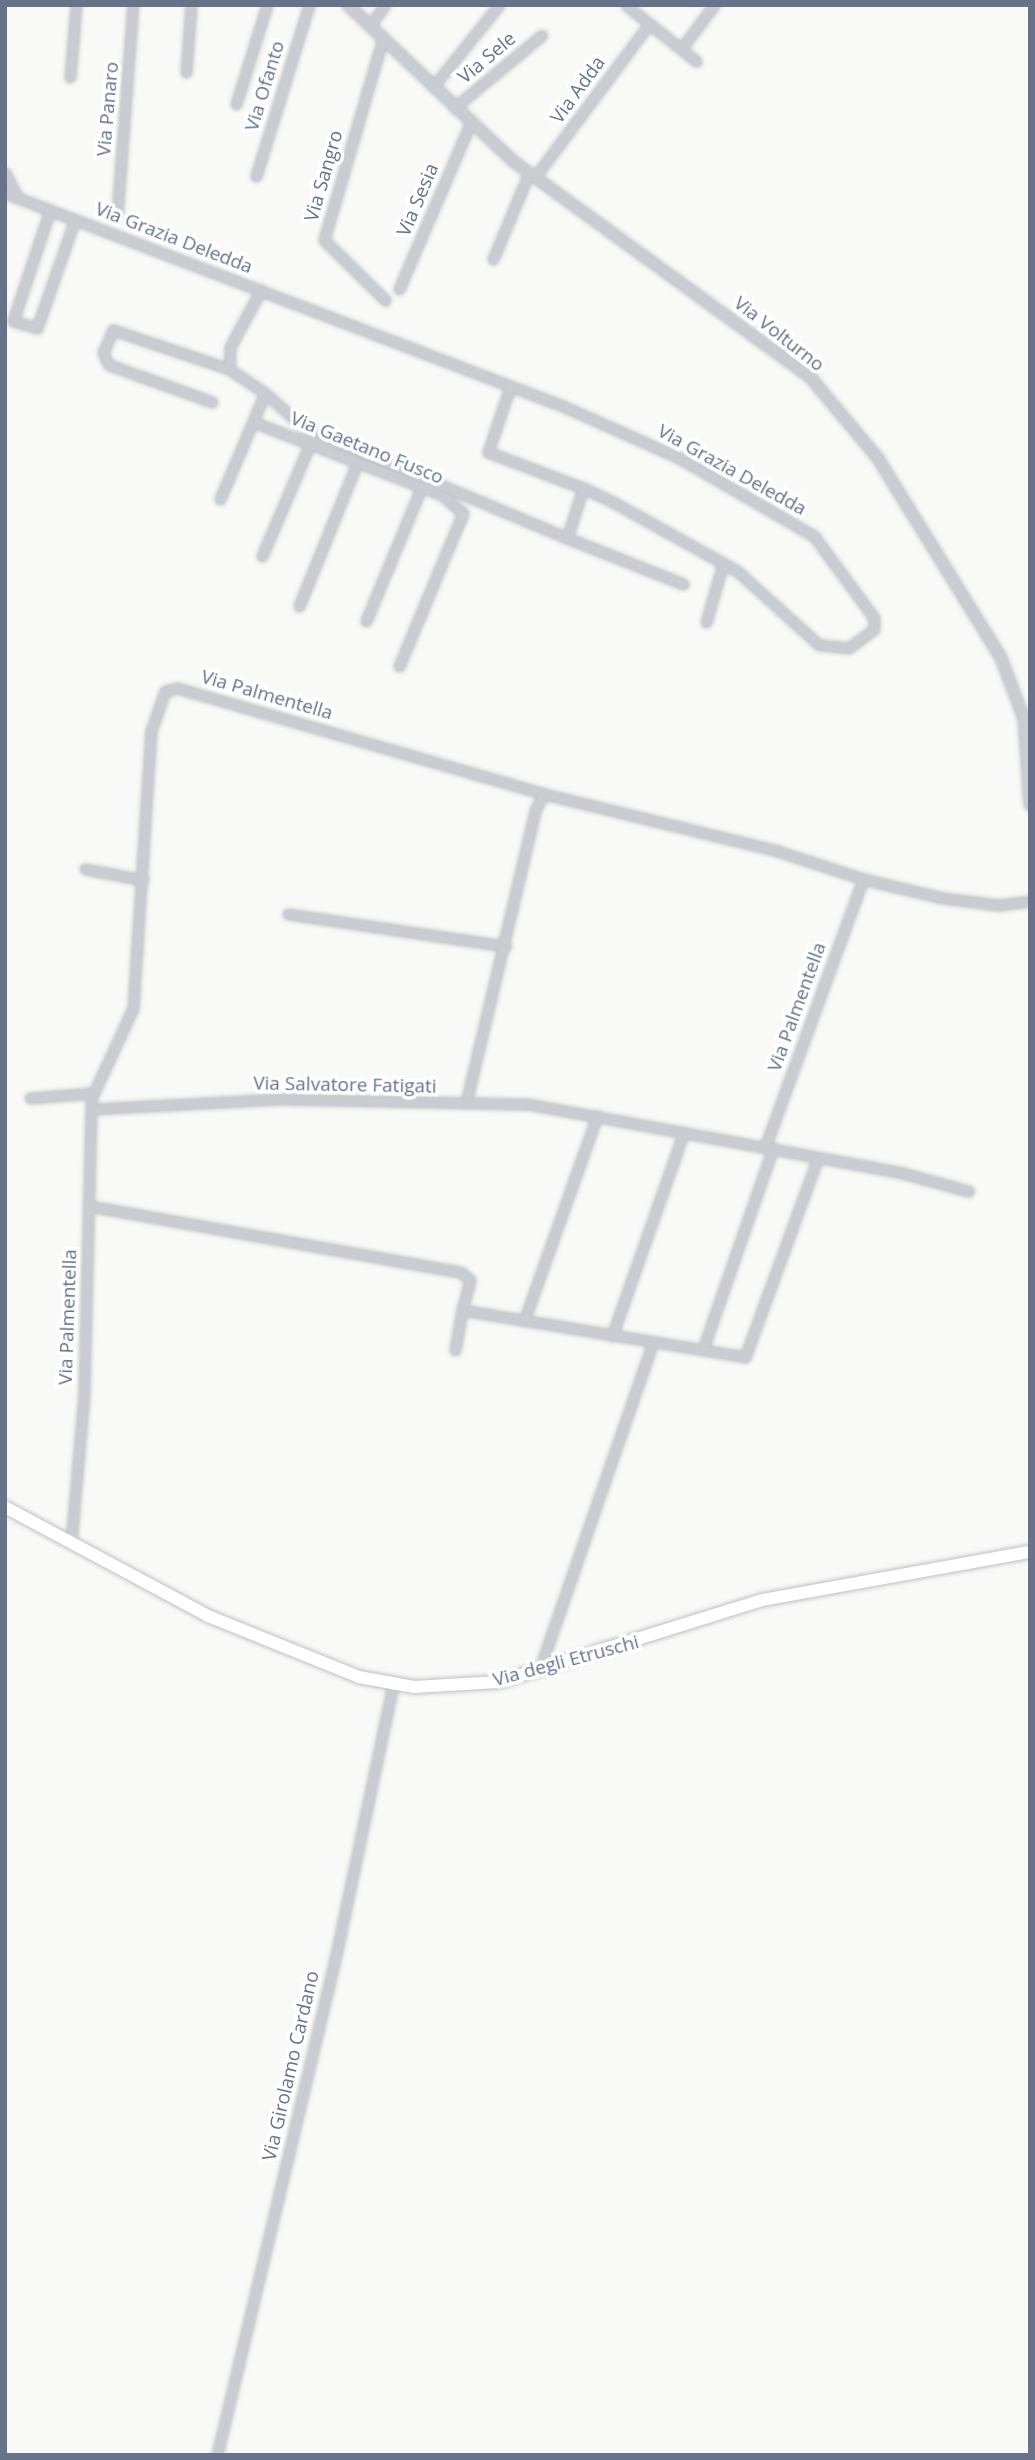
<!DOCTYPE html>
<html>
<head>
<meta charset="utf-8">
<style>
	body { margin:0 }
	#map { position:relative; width:1035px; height:2460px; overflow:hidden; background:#f9f9f7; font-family:"Open Sans",sans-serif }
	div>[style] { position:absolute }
	.roads { filter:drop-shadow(0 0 2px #bdc1c7) drop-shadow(0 0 2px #bdc1c7) }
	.minor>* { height:9px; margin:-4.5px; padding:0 4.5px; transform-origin:4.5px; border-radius:4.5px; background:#c9ccd0 }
	.tertiary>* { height:10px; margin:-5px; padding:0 5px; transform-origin:5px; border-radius:5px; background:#c9ccd0 }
	.secondary>* { height:12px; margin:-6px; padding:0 6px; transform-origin:6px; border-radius:6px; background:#fff }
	span { translate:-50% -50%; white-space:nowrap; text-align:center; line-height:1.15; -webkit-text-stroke:7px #fff; paint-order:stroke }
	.street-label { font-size:19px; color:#66738a }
	.frame { position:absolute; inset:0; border:7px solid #66738a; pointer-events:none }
</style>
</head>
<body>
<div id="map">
	<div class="roads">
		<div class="minor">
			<i style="left:626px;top:5px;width:90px;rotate:38.7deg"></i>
			<i style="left:371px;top:24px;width:24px;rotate:-54deg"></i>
			<i style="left:383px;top:38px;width:210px;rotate:106.3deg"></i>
			<i style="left:324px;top:240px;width:86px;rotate:44.5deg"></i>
			<i style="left:681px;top:49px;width:55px;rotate:-53.1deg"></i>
			<i style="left:186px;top:72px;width:67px;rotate:-85.7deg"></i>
			<i style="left:70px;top:77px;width:72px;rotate:-85.2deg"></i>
			<i style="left:433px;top:87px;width:105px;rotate:-51.2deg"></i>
			<i style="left:236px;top:104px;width:104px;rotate:-72.6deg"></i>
			<i style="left:454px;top:108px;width:114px;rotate:-39.7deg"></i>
			<i style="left:5px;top:173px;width:27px;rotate:63deg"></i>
			<i style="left:256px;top:176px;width:179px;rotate:-72.8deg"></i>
			<i style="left:535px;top:177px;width:191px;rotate:-53.3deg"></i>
			<i style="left:5px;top:193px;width:599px;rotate:20.91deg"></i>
			<i style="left:565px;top:407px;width:127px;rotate:24.1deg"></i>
			<i style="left:681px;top:459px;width:154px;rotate:30.1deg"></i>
			<i style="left:814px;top:536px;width:102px;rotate:53.8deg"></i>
			<i style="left:874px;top:618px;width:11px;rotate:90deg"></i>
			<i style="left:874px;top:629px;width:31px;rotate:143deg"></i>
			<i style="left:849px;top:648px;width:30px;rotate:-174deg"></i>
			<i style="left:819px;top:645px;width:110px;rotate:-137.9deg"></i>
			<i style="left:737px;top:571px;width:144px;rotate:-150.9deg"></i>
			<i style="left:611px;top:501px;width:31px;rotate:-155deg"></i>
			<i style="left:583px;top:488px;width:52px;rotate:107.7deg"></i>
			<i style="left:567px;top:538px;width:286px;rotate:-157.2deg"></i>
			<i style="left:303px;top:427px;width:51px;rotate:-138.2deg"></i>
			<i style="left:50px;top:210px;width:117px;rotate:108.4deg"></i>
			<i style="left:13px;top:321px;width:25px;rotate:16deg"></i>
			<i style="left:37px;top:328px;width:115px;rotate:-70.8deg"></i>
			<i style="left:117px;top:216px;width:212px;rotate:-85.7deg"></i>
			<i style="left:493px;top:259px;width:93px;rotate:-67.3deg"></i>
			<i style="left:399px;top:289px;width:180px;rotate:-66.7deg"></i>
			<i style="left:510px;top:387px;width:69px;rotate:108.7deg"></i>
			<i style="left:488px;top:452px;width:102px;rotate:20.8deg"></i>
			<i style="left:212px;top:402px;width:109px;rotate:-160.2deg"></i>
			<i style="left:109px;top:365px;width:13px;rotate:-117deg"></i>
			<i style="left:103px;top:353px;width:25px;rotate:-67deg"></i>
			<i style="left:113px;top:330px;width:122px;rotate:18.6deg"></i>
			<i style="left:253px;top:422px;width:203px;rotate:21.1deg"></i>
			<i style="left:442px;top:495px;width:28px;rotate:41deg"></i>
			<i style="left:463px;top:513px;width:166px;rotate:112.7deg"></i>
			<i style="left:220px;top:499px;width:115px;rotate:-67deg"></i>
			<i style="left:265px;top:393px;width:43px;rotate:-146.3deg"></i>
			<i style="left:229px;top:369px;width:22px;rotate:-87deg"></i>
			<i style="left:230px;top:347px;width:65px;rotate:-61.5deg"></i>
			<i style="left:567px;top:538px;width:125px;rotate:21.6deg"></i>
			<i style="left:262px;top:556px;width:122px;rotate:-66.8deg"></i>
			<i style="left:299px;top:606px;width:154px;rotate:-67.9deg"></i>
			<i style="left:366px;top:621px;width:144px;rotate:-67.5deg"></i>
			<i style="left:706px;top:622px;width:60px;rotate:-73.7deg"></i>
			<i style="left:85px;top:869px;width:59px;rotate:10.7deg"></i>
			<i style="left:288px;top:914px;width:220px;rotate:8.4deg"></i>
			<i style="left:30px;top:1098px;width:64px;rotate:-4.5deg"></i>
			<i style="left:466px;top:1103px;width:303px;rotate:-76.7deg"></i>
			<i style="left:536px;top:808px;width:16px;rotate:-60deg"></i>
			<i style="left:92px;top:1109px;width:194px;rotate:-3deg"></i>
			<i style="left:286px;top:1099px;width:241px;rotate:1.2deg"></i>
			<i style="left:527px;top:1104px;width:378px;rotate:10.4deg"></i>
			<i style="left:899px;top:1172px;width:72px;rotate:15.4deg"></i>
			<i style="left:765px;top:1147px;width:285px;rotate:-69.9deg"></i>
			<i style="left:89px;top:1206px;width:378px;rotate:10.1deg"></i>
			<i style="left:461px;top:1272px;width:12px;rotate:42deg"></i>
			<i style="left:470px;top:1280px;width:31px;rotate:105deg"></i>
			<i style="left:462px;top:1310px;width:287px;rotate:9.4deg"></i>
			<i style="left:745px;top:1357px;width:212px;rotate:-69.9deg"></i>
			<i style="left:524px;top:1321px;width:218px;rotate:-70.4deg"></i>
			<i style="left:612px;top:1336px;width:216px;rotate:-70.6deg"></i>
			<i style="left:703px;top:1349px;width:213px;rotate:-70.8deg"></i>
			<i style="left:455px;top:1350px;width:41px;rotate:-80.1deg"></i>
			<i style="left:71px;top:1543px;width:151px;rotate:-85deg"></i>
			<i style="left:84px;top:1393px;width:294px;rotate:-88.6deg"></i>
			<i style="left:91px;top:1099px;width:100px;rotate:-65.2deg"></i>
			<i style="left:133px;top:1008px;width:278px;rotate:-86.3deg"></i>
			<i style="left:151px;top:731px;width:42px;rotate:-70.7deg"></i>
			<i style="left:165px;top:691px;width:12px;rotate:-14deg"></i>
			<i style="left:177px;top:688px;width:382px;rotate:16.1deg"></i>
			<i style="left:544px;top:794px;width:240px;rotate:13.7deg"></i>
			<i style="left:777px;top:851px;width:90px;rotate:18deg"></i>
			<i style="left:863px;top:879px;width:82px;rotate:13.4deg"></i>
			<i style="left:943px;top:898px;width:55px;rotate:7.3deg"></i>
			<i style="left:998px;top:905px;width:32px;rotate:-7deg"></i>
			<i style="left:539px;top:1671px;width:348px;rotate:-70.9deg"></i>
			<i style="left:217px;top:2455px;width:514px;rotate:-76.61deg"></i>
			<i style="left:336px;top:1955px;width:277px;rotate:-78.1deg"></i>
		</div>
		<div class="tertiary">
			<i style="left:348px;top:5px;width:228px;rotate:43.4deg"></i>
			<i style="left:514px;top:162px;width:366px;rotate:36deg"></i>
			<i style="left:810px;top:377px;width:104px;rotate:50.1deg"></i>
			<i style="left:877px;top:457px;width:236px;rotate:58.3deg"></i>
			<i style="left:1001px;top:658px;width:65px;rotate:69.3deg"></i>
			<i style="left:1024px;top:719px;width:86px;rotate:86deg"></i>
		</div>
		<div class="secondary">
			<i style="left:5px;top:1507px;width:230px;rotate:28.2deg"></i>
			<i style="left:208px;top:1616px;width:163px;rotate:22deg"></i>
			<i style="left:359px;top:1677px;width:56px;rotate:10.3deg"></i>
			<i style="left:414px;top:1687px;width:85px;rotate:-3.4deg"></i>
			<i style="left:499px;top:1682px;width:275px;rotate:-17.3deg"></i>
			<i style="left:762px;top:1600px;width:272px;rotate:-10.2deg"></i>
		</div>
	</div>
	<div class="street-label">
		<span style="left:487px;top:58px;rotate:-40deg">Via Sele</span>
		<span style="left:265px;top:86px;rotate:-73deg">Via Ofanto</span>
		<span style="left:578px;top:90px;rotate:-54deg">Via Adda</span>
		<span style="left:108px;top:109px;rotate:-85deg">Via Panaro</span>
		<span style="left:324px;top:176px;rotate:-74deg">Via Sangro</span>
		<span style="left:418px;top:200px;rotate:-67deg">Via Sesia</span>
		<span style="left:174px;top:238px;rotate:21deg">Via Grazia Deledda</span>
		<span style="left:779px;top:334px;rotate:38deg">Via Volturno</span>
		<span style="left:367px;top:448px;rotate:22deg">Via Gaetano Fusco</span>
		<span style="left:732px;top:470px;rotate:29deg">Via Grazia Deledda</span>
		<span style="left:267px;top:695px;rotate:16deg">Via Palmentella</span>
		<span style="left:797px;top:1007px;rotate:-70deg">Via Palmentella</span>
		<span style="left:345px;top:1085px;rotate:1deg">Via Salvatore Fatigati</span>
		<span style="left:68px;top:1317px;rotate:-88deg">Via Palmentella</span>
		<span style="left:566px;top:1661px;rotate:-15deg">Via degli Etruschi</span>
		<span style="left:291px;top:2066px;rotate:-77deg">Via Girolamo Cardano</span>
	</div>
	<div class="frame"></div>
</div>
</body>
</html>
